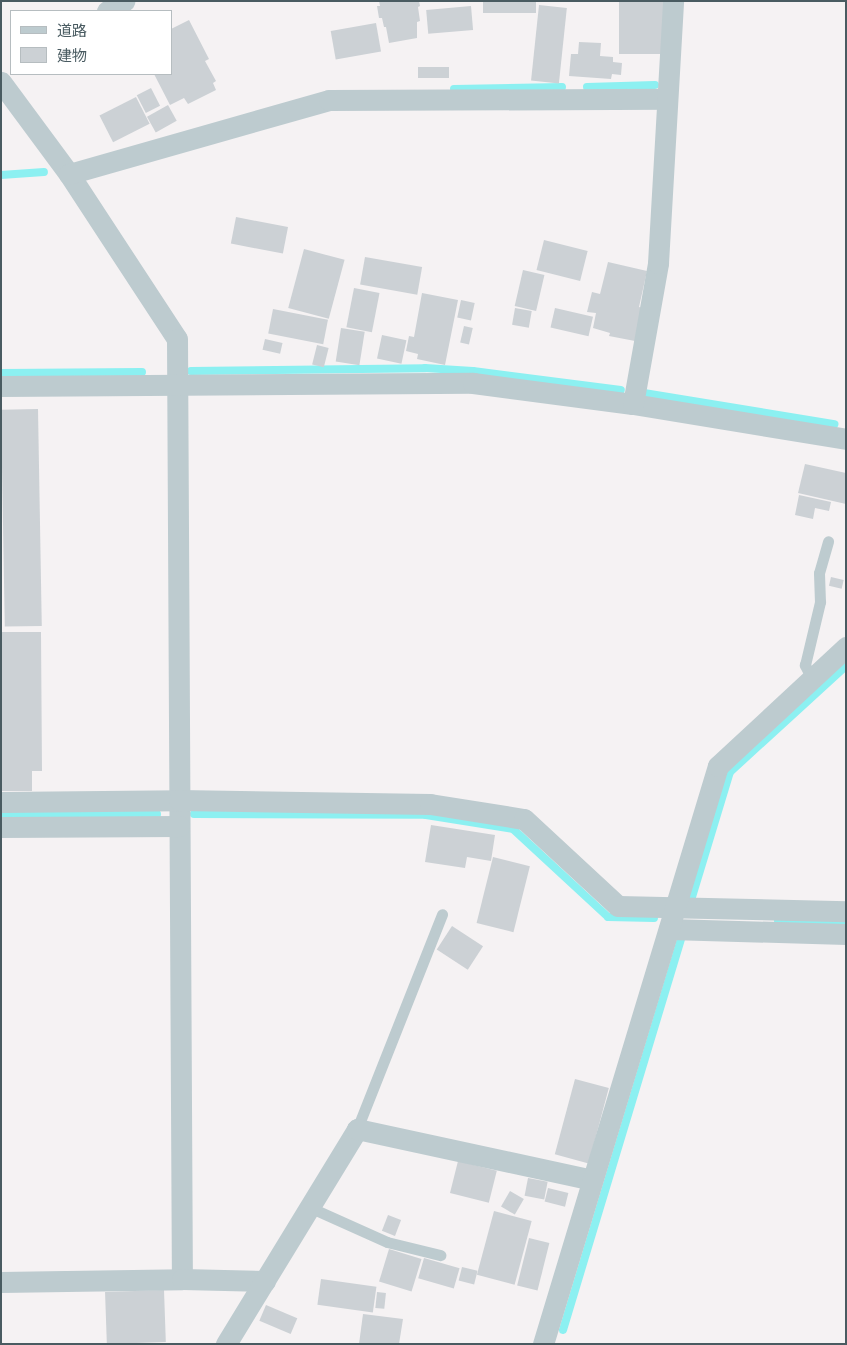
<!DOCTYPE html>
<html>
<head>
<meta charset="utf-8">
<style>
	body { margin:0 }
	#map { position:relative; width:847px; height:1345px; overflow:hidden; background:#f5f2f3; font-family:"Asap Condensed","Noto Sans JP",sans-serif }
	div>[style] { position:absolute }
	.stream>* { height:8px; margin:-4px; padding:0 4px; transform-origin:4px; border-radius:4px; background:#8cf0f1 }
	.building>* { inset:0; background:#ccd1d5; transform-origin:0 0 }
	.lane>* { height:11px; margin:-5.5px; padding:0 5.5px; transform-origin:5.5px; border-radius:5.5px; background:#bdcbcf }
	.street>* { height:21px; margin:-10.5px; padding:0 10.5px; transform-origin:10.5px; border-radius:10.5px; background:#bdcbcf }
	span { translate:-50% -50%; white-space:nowrap; text-align:center; line-height:1.15; -webkit-text-stroke:4px #fff; paint-order:stroke }
	.frame { position:absolute; inset:0; border:2px solid #495b61; pointer-events:none }
	.legend { position:absolute; left:10px; top:10px; width:162px; height:65px; box-sizing:border-box; background:#fff; border:1px solid #b6bdc0; margin:0; padding:6px 9px; list-style:none; font-size:15px; color:#495b61 }
	.legend li { display:flex; align-items:center; gap:10px; height:25px }
	.legend b { width:25px; border:1px solid #b6bdc0 }
</style>
</head>
<body>
<div id="map">
	<div class="stream">
		<i style="left:587px;top:87px;width:68px;rotate:-1.7deg"></i>
		<i style="left:454px;top:89px;width:108px;rotate:-1.1deg"></i>
		<i style="left:1px;top:175px;width:43px;rotate:-4deg"></i>
		<i style="left:191px;top:371px;width:234px;rotate:-0.7deg"></i>
		<i style="left:425px;top:368px;width:48px;rotate:3.6deg"></i>
		<i style="left:473px;top:371px;width:149px;rotate:7.3deg"></i>
		<i style="left:1px;top:373px;width:141px;rotate:-0.4deg"></i>
		<i style="left:644px;top:393px;width:193px;rotate:9.3deg"></i>
		<i style="left:194px;top:814px;width:232px;rotate:0.2deg"></i>
		<i style="left:426px;top:815px;width:88px;rotate:9.1deg"></i>
		<i style="left:513px;top:829px;width:129px;rotate:42.8deg"></i>
		<i style="left:608px;top:917px;width:46px;rotate:1.2deg"></i>
		<i style="left:1px;top:816px;width:156px;rotate:-0.7deg"></i>
		<i style="left:692px;top:897px;width:131px;rotate:-73.1deg"></i>
		<i style="left:730px;top:772px;width:157px;rotate:-42.4deg"></i>
		<i style="left:778px;top:921px;width:68px;rotate:1.7deg"></i>
		<i style="left:563px;top:1330px;width:411px;rotate:-73.2deg"></i>
	</div>
	<div class="building">
		<i style="clip-path:polygon(379px 1px,419px 1px,420px 6px,418px 7px,420px 21px,417px 22px,417px 38px,389px 43px,386px 27px,384px 27px,382px 18px,379px 18px,377px 6px,380px 6px)"></i>
		<i style="left:483px;top:1px;width:53px;height:12px"></i>
		<i style="left:619px;top:1px;width:44px;height:53px"></i>
		<i style="left:539px;top:5px;width:28px;height:76px;rotate:6deg"></i>
		<i style="left:471px;top:6px;width:24px;height:45px;rotate:85deg"></i>
		<i style="clip-path:polygon(189px 20px,209px 59px,205px 61px,216px 81px,213px 83px,216px 90px,188px 104px,184px 98px,170px 105px,154px 74px,171px 74px,171px 29px)"></i>
		<i style="left:376px;top:23px;width:29px;height:46px;rotate:80deg"></i>
		<i style="clip-path:polygon(579px 42px,601px 43px,600px 56px,613px 57px,613px 62px,622px 63px,621px 75px,612px 74px,611px 79px,569px 76px,571px 54px,578px 54px)"></i>
		<i style="left:418px;top:67px;width:31px;height:11px"></i>
		<i style="left:151px;top:88px;width:20px;height:16px;rotate:63deg"></i>
		<i style="left:136px;top:97px;width:30px;height:41px;rotate:63deg"></i>
		<i style="left:168px;top:105px;width:18px;height:24px;rotate:61deg"></i>
		<i style="left:236px;top:217px;width:53px;height:27px;rotate:11deg"></i>
		<i style="left:544px;top:240px;width:45px;height:31px;rotate:14deg"></i>
		<i style="left:304px;top:249px;width:42px;height:61px;rotate:15deg"></i>
		<i style="left:365px;top:257px;width:58px;height:28px;rotate:10deg"></i>
		<i style="clip-path:polygon(608px 262px,647px 271px,639px 307px,643px 308px,635px 341px,609px 336px,610px 333px,593px 328px,596px 313px,587px 312px,592px 292px,600px 294px)"></i>
		<i style="left:523px;top:270px;width:22px;height:37px;rotate:13deg"></i>
		<i style="left:354px;top:288px;width:26px;height:40px;rotate:11deg"></i>
		<i style="clip-path:polygon(422px 293px,458px 300px,445px 365px,417px 359px,418px 354px,406px 351px,409px 336px,414px 337px)"></i>
		<i style="left:461px;top:300px;width:14px;height:18px;rotate:12deg"></i>
		<i style="left:515px;top:308px;width:17px;height:17px;rotate:10deg"></i>
		<i style="left:555px;top:308px;width:39px;height:20px;rotate:13deg"></i>
		<i style="left:273px;top:309px;width:56px;height:25px;rotate:11deg"></i>
		<i style="left:464px;top:326px;width:9px;height:17px;rotate:13deg"></i>
		<i style="left:341px;top:328px;width:24px;height:34px;rotate:9deg"></i>
		<i style="left:382px;top:335px;width:25px;height:24px;rotate:12deg"></i>
		<i style="left:265px;top:339px;width:18px;height:11px;rotate:13deg"></i>
		<i style="left:317px;top:345px;width:12px;height:20px;rotate:14deg"></i>
		<i style="left:38px;top:409px;width:217px;height:37px;rotate:89deg"></i>
		<i style="clip-path:polygon(805px 464px,846px 473px,846px 504px,798px 493px)"></i>
		<i style="clip-path:polygon(799px 495px,831px 502px,829px 511px,815px 508px,813px 519px,795px 515px)"></i>
		<i style="left:831px;top:577px;width:13px;height:9px;rotate:13deg"></i>
		<i style="clip-path:polygon(1px 632px,41px 632px,42px 771px,32px 771px,32px 791px,1px 791px)"></i>
		<i style="clip-path:polygon(431px 825px,495px 835px,491px 861px,467px 857px,465px 868px,425px 862px)"></i>
		<i style="left:493px;top:857px;width:38px;height:68px;rotate:14deg"></i>
		<i style="left:452px;top:926px;width:37px;height:28px;rotate:33deg"></i>
		<i style="left:575px;top:1079px;width:35px;height:78px;rotate:15deg"></i>
		<i style="left:458px;top:1161px;width:40px;height:33px;rotate:14deg"></i>
		<i style="left:528px;top:1178px;width:20px;height:18px;rotate:11deg"></i>
		<i style="left:548px;top:1188px;width:21px;height:14px;rotate:14deg"></i>
		<i style="left:510px;top:1191px;width:16px;height:18px;rotate:30deg"></i>
		<i style="left:494px;top:1211px;width:39px;height:66px;rotate:15deg"></i>
		<i style="left:388px;top:1215px;width:14px;height:17px;rotate:21deg"></i>
		<i style="left:529px;top:1238px;width:21px;height:49px;rotate:14deg"></i>
		<i style="left:389px;top:1249px;width:34px;height:34px;rotate:17deg"></i>
		<i style="left:424px;top:1258px;width:37px;height:21px;rotate:16deg"></i>
		<i style="left:462px;top:1267px;width:16px;height:14px;rotate:14deg"></i>
		<i style="left:321px;top:1279px;width:56px;height:26px;rotate:8deg"></i>
		<i style="left:164px;top:1290px;width:52px;height:59px;rotate:88deg"></i>
		<i style="left:377px;top:1292px;width:9px;height:16px;rotate:6deg"></i>
		<i style="left:266px;top:1305px;width:34px;height:17px;rotate:23deg"></i>
		<i style="clip-path:polygon(363px 1314px,403px 1319px,399px 1344px,359px 1344px)"></i>
	</div>
	<div class="lane">
		<i style="left:812px;top:679px;width:16px;rotate:-117deg"></i>
		<i style="left:805px;top:665px;width:65px;rotate:-76.6deg"></i>
		<i style="left:820px;top:602px;width:29px;rotate:-92deg"></i>
		<i style="left:819px;top:573px;width:33px;rotate:-74deg"></i>
		<i style="left:357px;top:1129px;width:231px;rotate:-68.4deg"></i>
		<i style="left:309px;top:1207px;width:85px;rotate:24.2deg"></i>
		<i style="left:387px;top:1242px;width:55px;rotate:13.8deg"></i>
	</div>
	<div class="street">
		<i style="left:107px;top:11px;width:20px;rotate:-30deg"></i>
		<i style="left:1px;top:82px;width:114px;rotate:53.5deg"></i>
		<i style="left:69px;top:174px;width:197px;rotate:56.8deg"></i>
		<i style="left:177px;top:339px;width:940px;rotate:89.7deg"></i>
		<i style="left:69px;top:174px;width:270px;rotate:-15.9deg"></i>
		<i style="left:329px;top:100px;width:338px;rotate:-0.2deg"></i>
		<i style="left:1px;top:386px;width:472px;rotate:-0.4deg"></i>
		<i style="left:473px;top:383px;width:161px;rotate:7.5deg"></i>
		<i style="left:633px;top:404px;width:216px;rotate:9.3deg"></i>
		<i style="left:633px;top:404px;width:143px;rotate:-79.9deg"></i>
		<i style="left:658px;top:263px;width:262px;rotate:-86.7deg"></i>
		<i style="left:1px;top:802px;width:178px;rotate:-0.6deg"></i>
		<i style="left:179px;top:800px;width:251px;rotate:0.9deg"></i>
		<i style="left:430px;top:804px;width:95px;rotate:9.1deg"></i>
		<i style="left:524px;top:819px;width:128px;rotate:42.8deg"></i>
		<i style="left:618px;top:906px;width:228px;rotate:1.3deg"></i>
		<i style="left:1px;top:827px;width:178px;rotate:-0.3deg"></i>
		<i style="left:669px;top:929px;width:177px;rotate:1.6deg"></i>
		<i style="left:1px;top:1282px;width:181px;rotate:-0.9deg"></i>
		<i style="left:182px;top:1279px;width:83px;rotate:1.4deg"></i>
		<i style="left:226px;top:1344px;width:252px;rotate:-58.6deg"></i>
		<i style="left:357px;top:1129px;width:240px;rotate:12.2deg"></i>
		<i style="left:543px;top:1344px;width:604px;rotate:-73.16deg"></i>
		<i style="left:718px;top:766px;width:175px;rotate:-42.9deg"></i>
	</div>
	<div class="frame"></div>
	<ul class="legend">
	<li><b style="height:6px;background:#bdcbcf"></b>道路</li>
	<li><b style="height:14px;background:#ccd1d5"></b>建物</li>
	</ul>
</div>
</body>
</html>
